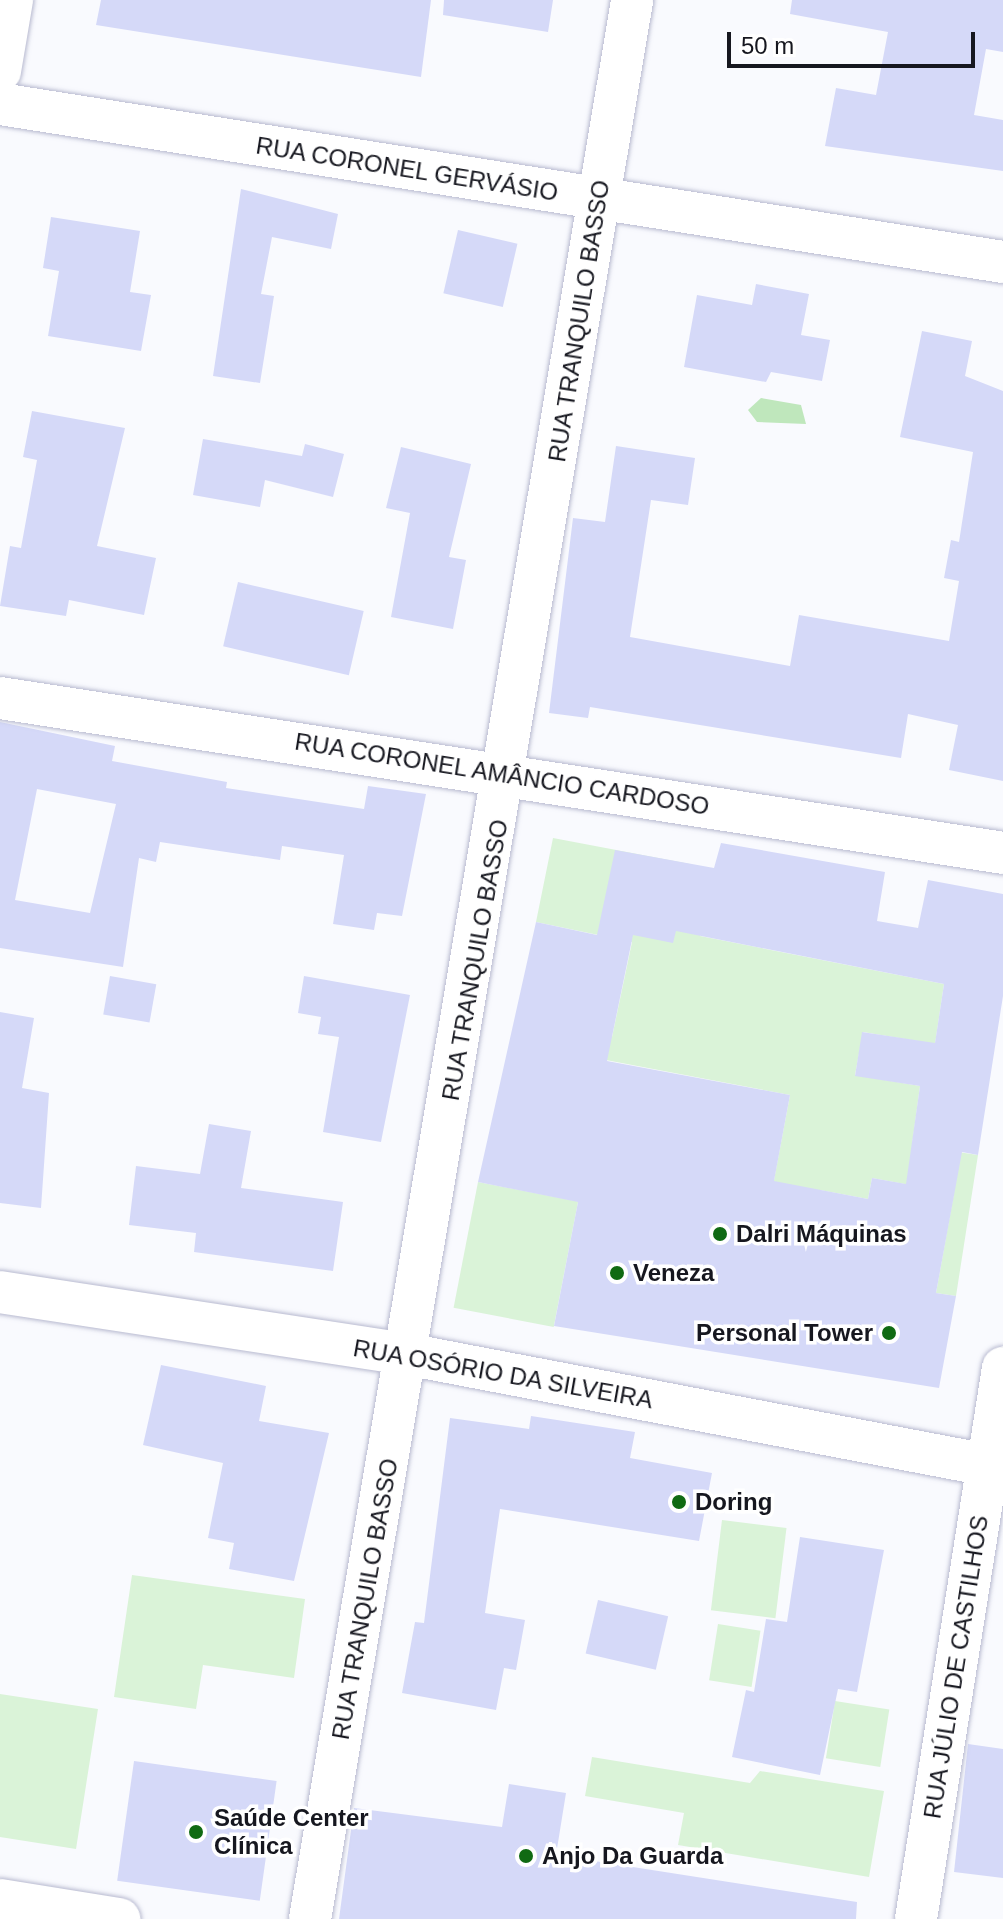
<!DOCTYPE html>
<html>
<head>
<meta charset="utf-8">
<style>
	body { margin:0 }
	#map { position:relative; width:1003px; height:1919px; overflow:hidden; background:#f9fafe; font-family:Arial,sans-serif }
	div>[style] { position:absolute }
	.green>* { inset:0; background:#daf3d8; transform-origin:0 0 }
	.water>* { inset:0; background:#bfe7bc }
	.building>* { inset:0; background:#d5d9f8; transform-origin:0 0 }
	.roads { filter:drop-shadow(0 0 2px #b8bad0) drop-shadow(0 0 2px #b8bad0) }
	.minor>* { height:42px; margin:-21px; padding:0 21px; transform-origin:21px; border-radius:21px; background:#fff }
	.dots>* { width:22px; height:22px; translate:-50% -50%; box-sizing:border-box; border:4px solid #fff; border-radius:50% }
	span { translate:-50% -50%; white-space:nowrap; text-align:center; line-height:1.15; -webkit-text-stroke:7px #fff; paint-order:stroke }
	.street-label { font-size:24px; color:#16171f }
	.poi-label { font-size:24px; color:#16171f; font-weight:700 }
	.left { translate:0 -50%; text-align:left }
	.right { translate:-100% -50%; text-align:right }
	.scale { position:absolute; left:727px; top:32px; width:248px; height:36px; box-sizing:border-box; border:4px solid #16171f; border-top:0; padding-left:10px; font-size:24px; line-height:28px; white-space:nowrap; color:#16171f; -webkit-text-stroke:6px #fff; paint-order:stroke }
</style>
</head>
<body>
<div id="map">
	<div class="green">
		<i style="clip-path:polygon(553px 838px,690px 864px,700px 936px,944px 984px,935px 1044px,863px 1032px,855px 1075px,920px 1086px,912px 1145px,978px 1155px,956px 1296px,936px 1293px,954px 1193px,872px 1178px,868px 1199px,820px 1190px,807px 1258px,761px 1249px,790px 1095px,511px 1042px,612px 1037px,632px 942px,536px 922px)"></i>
		<i style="left:478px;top:1182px;width:102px;height:128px;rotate:11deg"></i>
		<i style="left:722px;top:1520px;width:65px;height:91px;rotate:7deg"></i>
		<i style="clip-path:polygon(132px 1575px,305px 1599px,294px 1678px,203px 1665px,196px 1709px,114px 1697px)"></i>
		<i style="left:718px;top:1624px;width:43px;height:57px;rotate:9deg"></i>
		<i style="clip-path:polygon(0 1694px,98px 1709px,76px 1849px,0 1837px)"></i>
		<i style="left:835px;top:1701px;width:55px;height:58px;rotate:9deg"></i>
		<i style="clip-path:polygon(592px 1757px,750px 1783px,760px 1771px,884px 1791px,869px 1877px,678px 1845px,684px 1813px,585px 1796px)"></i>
	</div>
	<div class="water">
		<i style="clip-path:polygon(761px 398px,801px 405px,806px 424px,757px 422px,748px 410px)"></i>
	</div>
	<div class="building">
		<i style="clip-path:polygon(101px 0,431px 0,421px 77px,96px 25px)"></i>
		<i style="clip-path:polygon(444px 0,553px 0,548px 32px,443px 15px)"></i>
		<i style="clip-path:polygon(792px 0,1003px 0,1003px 52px,986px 49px,974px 115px,1003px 120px,1003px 171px,825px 146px,836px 88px,876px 95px,888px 32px,790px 14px)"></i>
		<i style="clip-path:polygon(241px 189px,338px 214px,331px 249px,272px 237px,261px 294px,274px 296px,260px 383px,213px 376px)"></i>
		<i style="clip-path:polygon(51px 217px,140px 231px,130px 292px,151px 295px,141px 351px,48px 336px,59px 271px,43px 268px)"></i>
		<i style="left:458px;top:230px;width:61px;height:65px;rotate:13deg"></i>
		<i style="clip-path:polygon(756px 284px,809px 294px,801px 335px,830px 340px,822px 381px,771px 372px,766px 382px,684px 367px,697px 295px,752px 305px)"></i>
		<i style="clip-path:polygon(922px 331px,972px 341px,965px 376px,1003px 391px,1003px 781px,949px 770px,958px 725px,908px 714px,901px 758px,590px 707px,588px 718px,549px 713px,573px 518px,605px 522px,616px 446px,695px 458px,688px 505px,651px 500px,630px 637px,790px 666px,799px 615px,949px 641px,959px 581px,944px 578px,951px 540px,959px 542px,973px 452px,900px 437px)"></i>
		<i style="clip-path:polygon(32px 411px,125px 428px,97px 546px,156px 558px,144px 615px,69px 600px,66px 616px,0 606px,10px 546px,21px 548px,37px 460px,23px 457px)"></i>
		<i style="clip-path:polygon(203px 439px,302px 456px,305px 444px,344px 454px,333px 497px,265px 480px,260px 507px,193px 495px)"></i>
		<i style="clip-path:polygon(401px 447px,471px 464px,449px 557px,466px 560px,453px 629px,391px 617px,410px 513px,386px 508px)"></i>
		<i style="left:238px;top:582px;width:129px;height:66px;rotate:13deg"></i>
		<i style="clip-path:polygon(evenodd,0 722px,115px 746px,112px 761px,227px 782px,226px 788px,364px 809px,368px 786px,426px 794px,402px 916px,377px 913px,374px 930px,333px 924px,344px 855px,282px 846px,280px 860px,160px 842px,156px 862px,139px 858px,123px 967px,0 948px,0 722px,37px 789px,116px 804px,90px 913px,15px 900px,37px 789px)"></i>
		<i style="clip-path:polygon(evenodd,721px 843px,885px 872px,877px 921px,918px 928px,928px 880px,1003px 894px,1003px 996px,978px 1155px,962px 1152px,936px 1293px,956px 1296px,939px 1388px,554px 1326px,578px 1202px,478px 1182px,536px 922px,597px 935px,615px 850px,714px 868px,721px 843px,676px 931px,944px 984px,935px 1043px,862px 1032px,855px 1076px,920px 1086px,906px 1184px,872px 1178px,868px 1199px,774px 1181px,790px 1095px,607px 1061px,633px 935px,673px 943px,676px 931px)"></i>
		<i style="left:110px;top:976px;width:47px;height:39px;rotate:10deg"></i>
		<i style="clip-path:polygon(304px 976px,410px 995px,381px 1142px,323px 1132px,339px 1037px,318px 1034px,321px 1017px,298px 1013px)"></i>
		<i style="clip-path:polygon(0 1012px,34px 1018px,22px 1088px,49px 1093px,41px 1208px,0 1203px)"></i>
		<i style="clip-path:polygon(209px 1124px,251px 1131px,241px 1188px,343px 1202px,333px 1271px,194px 1252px,196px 1233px,129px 1225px,136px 1166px,200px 1174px)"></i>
		<i style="clip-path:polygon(161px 1365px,266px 1386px,259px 1421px,329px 1433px,294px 1581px,229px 1569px,234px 1543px,208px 1538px,223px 1463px,143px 1445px)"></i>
		<i style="clip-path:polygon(531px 1416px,635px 1432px,630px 1458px,712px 1473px,699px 1541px,500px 1509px,485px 1613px,525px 1620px,516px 1670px,504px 1668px,496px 1710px,402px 1693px,415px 1622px,424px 1623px,450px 1418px,529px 1429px)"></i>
		<i style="clip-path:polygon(800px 1537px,884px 1550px,857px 1692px,838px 1689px,820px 1775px,732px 1757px,746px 1690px,754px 1692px,766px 1619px,787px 1622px)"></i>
		<i style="left:598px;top:1600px;width:72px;height:55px;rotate:13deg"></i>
		<i style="clip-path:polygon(968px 1744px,1003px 1749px,1003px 1878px,954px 1872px)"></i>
		<i style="left:134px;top:1761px;width:144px;height:121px;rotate:8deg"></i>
		<i style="clip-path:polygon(509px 1784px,566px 1793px,556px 1855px,857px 1902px,856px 1919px,339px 1919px,354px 1808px,502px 1827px)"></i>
	</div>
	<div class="roads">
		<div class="minor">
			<i style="left:0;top:71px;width:72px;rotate:-80.4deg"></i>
			<i style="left:0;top:104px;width:1015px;rotate:8.95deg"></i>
			<i style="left:0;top:698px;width:1015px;rotate:8.78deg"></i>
			<i style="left:0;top:1292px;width:411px;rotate:8.7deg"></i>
			<i style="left:406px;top:1354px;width:608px;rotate:10.81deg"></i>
			<i style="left:0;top:1900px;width:121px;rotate:9.1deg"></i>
			<i style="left:310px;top:1919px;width:1946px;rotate:-80.47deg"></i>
			<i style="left:916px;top:1919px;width:558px;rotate:-81.03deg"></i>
		</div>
	</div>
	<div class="dots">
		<i style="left:720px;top:1234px;background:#106a13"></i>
		<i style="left:617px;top:1273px;background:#106a13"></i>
		<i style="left:889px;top:1333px;background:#106a13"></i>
		<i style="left:679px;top:1502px;background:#106a13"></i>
		<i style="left:196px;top:1832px;background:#106a13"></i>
		<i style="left:526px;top:1856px;background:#106a13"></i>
	</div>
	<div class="street-label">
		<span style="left:407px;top:169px;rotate:9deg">RUA CORONEL GERVÁSIO</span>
		<span style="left:579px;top:321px;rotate:-81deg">RUA TRANQUILO BASSO</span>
		<span style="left:502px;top:774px;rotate:9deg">RUA CORONEL AMÂNCIO CARDOSO</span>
		<span style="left:475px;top:960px;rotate:-80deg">RUA TRANQUILO BASSO</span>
		<span style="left:503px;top:1374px;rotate:10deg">RUA OSÓRIO DA SILVEIRA</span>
		<span style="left:365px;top:1599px;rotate:-80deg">RUA TRANQUILO BASSO</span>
		<span style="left:956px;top:1667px;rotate:-81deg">RUA JÚLIO DE CASTILHOS</span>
	</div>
	<div class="poi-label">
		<span class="left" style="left:736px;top:1234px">Dalri Máquinas</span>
		<span class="left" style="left:633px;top:1273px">Veneza</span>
		<span class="right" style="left:873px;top:1333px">Personal Tower</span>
		<span class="left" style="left:695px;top:1502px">Doring</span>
		<span class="left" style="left:214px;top:1832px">Saúde Center<br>Clínica</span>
		<span class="left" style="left:542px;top:1856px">Anjo Da Guarda</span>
	</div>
	<div class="scale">50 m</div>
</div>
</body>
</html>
